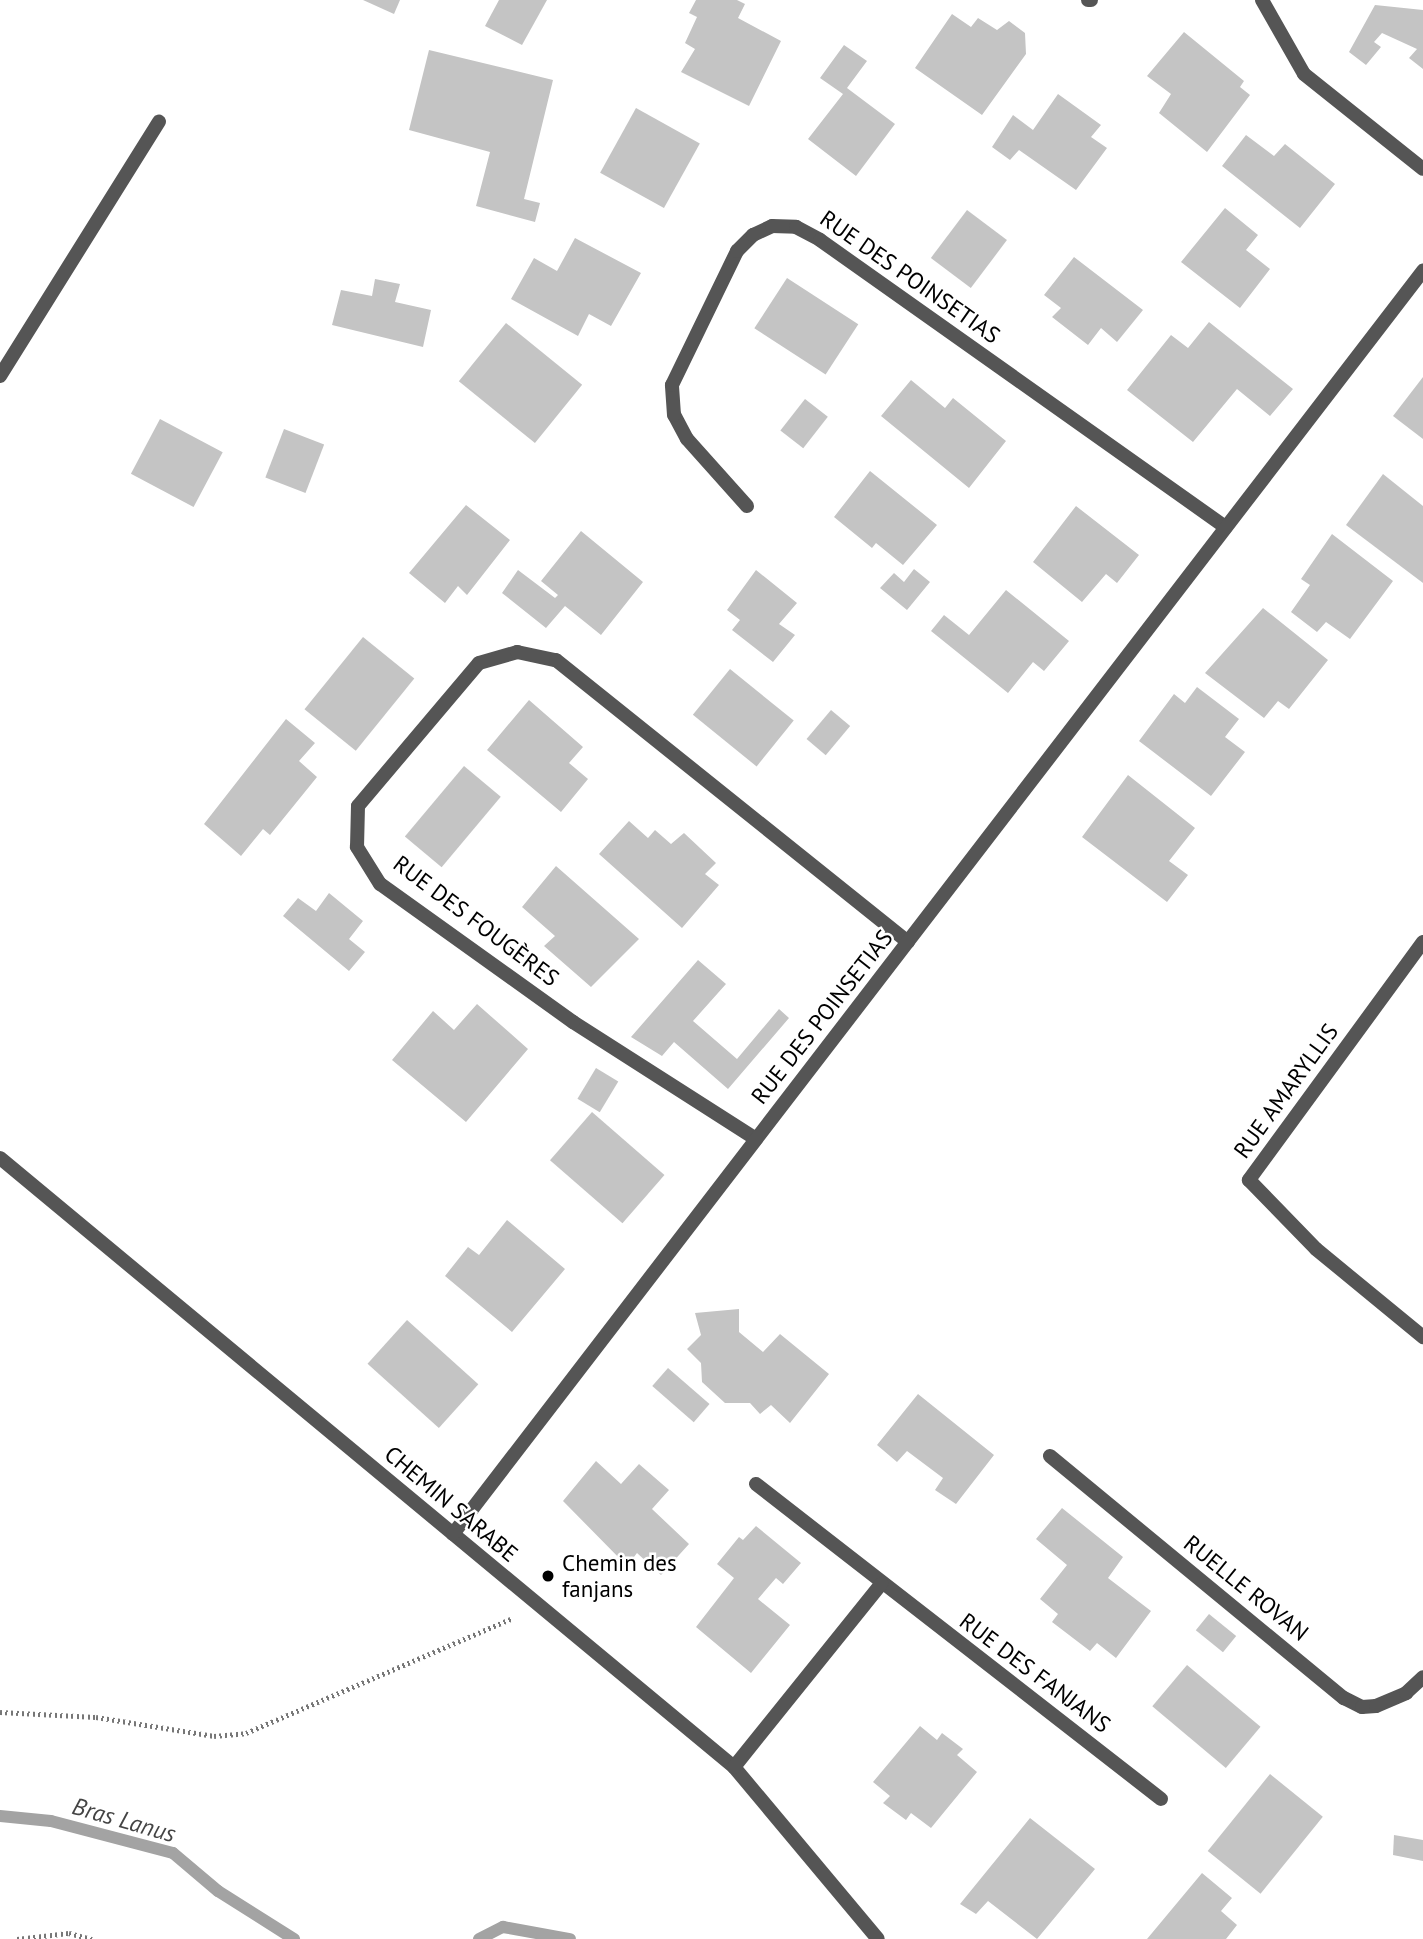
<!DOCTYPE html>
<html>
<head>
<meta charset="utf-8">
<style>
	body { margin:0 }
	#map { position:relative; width:1423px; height:1939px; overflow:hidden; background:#fff; font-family:"PT Sans",sans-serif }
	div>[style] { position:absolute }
	.stream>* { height:12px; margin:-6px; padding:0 6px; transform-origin:6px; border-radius:6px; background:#a3a3a3 }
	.building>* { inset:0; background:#c4c4c4; transform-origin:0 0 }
	.path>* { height:4.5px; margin-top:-2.25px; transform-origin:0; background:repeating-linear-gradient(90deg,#777 0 2px,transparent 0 5.5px) }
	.minor>* { height:14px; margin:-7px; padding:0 7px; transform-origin:7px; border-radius:7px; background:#555 }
	.dots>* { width:19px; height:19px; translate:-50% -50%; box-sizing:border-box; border:4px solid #fff; border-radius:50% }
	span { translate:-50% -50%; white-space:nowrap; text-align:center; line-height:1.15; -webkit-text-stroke:5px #fff; paint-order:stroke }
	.street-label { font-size:23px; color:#000 }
	.poi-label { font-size:23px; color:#000 }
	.left { translate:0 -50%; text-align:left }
	.water-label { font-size:24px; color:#444; font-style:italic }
</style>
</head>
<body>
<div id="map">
	<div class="stream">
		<i style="left:0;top:1816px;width:51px;rotate:5.6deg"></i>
		<i style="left:51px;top:1821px;width:126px;rotate:14.7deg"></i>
		<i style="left:173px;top:1853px;width:59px;rotate:40.2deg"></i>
		<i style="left:218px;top:1891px;width:90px;rotate:32.3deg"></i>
		<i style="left:479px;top:1939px;width:27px;rotate:-27deg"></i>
		<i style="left:503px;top:1927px;width:68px;rotate:10.2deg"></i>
	</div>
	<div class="building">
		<i style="clip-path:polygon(363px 0,400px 0,394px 14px)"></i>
		<i style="clip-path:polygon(499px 0,547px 0,522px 45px,485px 26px)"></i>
		<i style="clip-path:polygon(696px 0,737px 0,745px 4px,738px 18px,781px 41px,749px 106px,681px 72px,695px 49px,685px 43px,697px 17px,689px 13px)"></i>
		<i style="clip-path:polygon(1375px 5px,1423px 10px,1423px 69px,1409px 58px,1417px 49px,1382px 33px,1374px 42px,1381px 47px,1366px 65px,1349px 52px)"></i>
		<i style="clip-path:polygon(952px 14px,971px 27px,978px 18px,997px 30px,1009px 21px,1025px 33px,1026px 54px,982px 115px,915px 68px)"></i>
		<i style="clip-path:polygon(1184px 32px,1244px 81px,1240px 87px,1250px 95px,1207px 152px,1159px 113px,1171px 94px,1147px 76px)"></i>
		<i style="clip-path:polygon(844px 45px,867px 61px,847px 88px,895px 124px,856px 176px,808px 139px,843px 94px,820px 78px)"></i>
		<i style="clip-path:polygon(429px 50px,553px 80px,524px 199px,540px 203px,535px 222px,476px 206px,490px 152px,409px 130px)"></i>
		<i style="clip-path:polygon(1058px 94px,1101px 125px,1091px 137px,1107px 148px,1076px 190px,1019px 150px,1010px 160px,992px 147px,1013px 115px,1033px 130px)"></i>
		<i style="left:636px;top:108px;width:73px;height:74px;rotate:29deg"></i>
		<i style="clip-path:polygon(1246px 135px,1274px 156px,1285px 144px,1335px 184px,1300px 228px,1222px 166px)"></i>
		<i style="clip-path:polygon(1225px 208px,1258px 235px,1246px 250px,1270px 269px,1240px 308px,1181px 262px)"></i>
		<i style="left:967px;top:210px;width:50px;height:60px;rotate:37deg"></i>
		<i style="clip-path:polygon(575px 238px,641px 273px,611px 326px,589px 314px,578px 336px,511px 299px,534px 258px,557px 271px)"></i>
		<i style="clip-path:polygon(1074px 257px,1143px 310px,1117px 342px,1101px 328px,1088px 345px,1052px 317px,1061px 308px,1044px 295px)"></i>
		<i style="left:787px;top:278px;width:85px;height:60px;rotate:33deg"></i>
		<i style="clip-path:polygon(375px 279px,400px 284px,395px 302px,431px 310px,423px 347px,332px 325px,341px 290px,372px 296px)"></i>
		<i style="clip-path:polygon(1209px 322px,1293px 389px,1270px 416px,1237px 389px,1193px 442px,1127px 390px,1171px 335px,1188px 348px)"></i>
		<i style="left:506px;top:323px;width:98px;height:75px;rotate:39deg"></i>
		<i style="clip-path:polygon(1423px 377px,1423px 439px,1393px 416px)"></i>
		<i style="clip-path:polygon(911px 380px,945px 408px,953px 398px,1006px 441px,969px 488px,881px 416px)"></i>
		<i style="left:805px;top:399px;width:29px;height:40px;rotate:38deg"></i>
		<i style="left:160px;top:419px;width:71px;height:62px;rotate:28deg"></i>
		<i style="left:284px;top:429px;width:43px;height:52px;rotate:21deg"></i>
		<i style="clip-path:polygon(870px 471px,937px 525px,903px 565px,876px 543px,872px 548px,834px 517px)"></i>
		<i style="clip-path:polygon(1383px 474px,1423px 506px,1423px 583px,1346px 525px)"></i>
		<i style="clip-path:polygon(466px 505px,510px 540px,467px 595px,458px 586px,445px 603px,409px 573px)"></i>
		<i style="clip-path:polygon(1076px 506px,1139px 555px,1117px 583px,1106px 574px,1082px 602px,1033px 562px)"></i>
		<i style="clip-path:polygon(581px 531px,643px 582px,601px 635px,565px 606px,546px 628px,502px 593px,518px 570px,555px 598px,558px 595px,541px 581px)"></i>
		<i style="clip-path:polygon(1332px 534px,1393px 581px,1350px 639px,1326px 622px,1317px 632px,1291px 612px,1310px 585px,1301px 579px)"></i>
		<i style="clip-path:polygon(914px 569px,930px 582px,907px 610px,880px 588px,894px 573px,904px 582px)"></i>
		<i style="clip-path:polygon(756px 570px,797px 603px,779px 624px,795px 635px,773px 662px,732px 630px,740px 620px,727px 610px)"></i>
		<i style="clip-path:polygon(1006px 590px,1069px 641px,1044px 671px,1033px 662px,1008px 693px,931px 631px,944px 615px,969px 635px)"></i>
		<i style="clip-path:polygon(1263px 608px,1328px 660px,1289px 709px,1278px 701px,1264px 718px,1205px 673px)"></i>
		<i style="left:363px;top:637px;width:66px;height:93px;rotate:39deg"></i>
		<i style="left:730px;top:669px;width:82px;height:59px;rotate:39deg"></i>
		<i style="clip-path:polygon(1197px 687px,1239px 719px,1225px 737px,1245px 752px,1211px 796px,1139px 741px,1174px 694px,1185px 703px)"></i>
		<i style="clip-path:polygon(529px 700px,583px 747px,569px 763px,588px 779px,561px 812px,487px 750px)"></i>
		<i style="left:831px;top:710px;width:25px;height:38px;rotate:40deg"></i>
		<i style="clip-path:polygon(286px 719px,315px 743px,299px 761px,317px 777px,270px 835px,263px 829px,241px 856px,204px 824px)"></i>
		<i style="left:464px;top:766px;width:48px;height:92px;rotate:40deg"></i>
		<i style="clip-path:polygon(1128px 775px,1195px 828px,1169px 861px,1188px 875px,1167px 902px,1082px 837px)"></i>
		<i style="clip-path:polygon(629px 821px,648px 838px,655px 830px,671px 844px,684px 833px,716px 863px,705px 874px,719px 885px,682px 928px,599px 854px)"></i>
		<i style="clip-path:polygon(556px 866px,639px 939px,591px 987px,544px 946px,555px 936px,522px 907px)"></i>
		<i style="clip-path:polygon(329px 893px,363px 921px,349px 939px,365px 952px,349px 971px,283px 916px,298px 898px,316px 911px)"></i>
		<i style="clip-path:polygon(698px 960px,726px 984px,693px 1021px,737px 1059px,779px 1009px,789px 1018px,728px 1089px,674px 1042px,662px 1056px,631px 1037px)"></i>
		<i style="clip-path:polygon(477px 1004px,528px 1049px,466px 1122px,392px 1060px,433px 1011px,454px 1030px)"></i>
		<i style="left:596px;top:1068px;width:26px;height:36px;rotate:31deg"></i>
		<i style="left:592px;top:1112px;width:96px;height:64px;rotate:41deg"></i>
		<i style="clip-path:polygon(507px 1220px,565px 1269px,512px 1332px,445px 1276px,468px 1247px,479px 1255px)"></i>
		<i style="clip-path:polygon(739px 1309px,739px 1332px,763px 1352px,780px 1334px,829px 1374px,790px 1423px,771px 1405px,760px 1414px,750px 1403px,725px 1403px,702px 1382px,701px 1363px,687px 1349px,701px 1335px,695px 1313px)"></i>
		<i style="left:407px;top:1320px;width:96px;height:59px;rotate:42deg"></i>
		<i style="left:668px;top:1368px;width:55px;height:24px;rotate:41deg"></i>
		<i style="clip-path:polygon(918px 1394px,994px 1455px,956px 1504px,935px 1490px,943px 1478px,907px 1451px,897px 1462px,877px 1445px)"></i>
		<i style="clip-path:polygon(596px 1461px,621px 1484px,639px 1464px,669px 1490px,652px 1509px,689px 1544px,661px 1575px,637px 1553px,627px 1566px,563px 1501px)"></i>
		<i style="clip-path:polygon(1062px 1508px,1123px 1557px,1108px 1578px,1151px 1611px,1116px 1658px,1097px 1643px,1090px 1651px,1052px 1622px,1058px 1614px,1040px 1599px,1067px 1565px,1036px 1539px)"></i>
		<i style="clip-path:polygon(756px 1526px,801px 1563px,783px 1584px,776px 1578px,758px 1599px,790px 1625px,751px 1673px,696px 1627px,734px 1578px,717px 1564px,739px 1537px,743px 1540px)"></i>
		<i style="left:1209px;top:1614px;width:35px;height:21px;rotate:39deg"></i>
		<i style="left:1187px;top:1665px;width:96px;height:54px;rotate:40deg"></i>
		<i style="clip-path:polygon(920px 1726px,937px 1740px,942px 1733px,963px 1749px,957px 1755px,977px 1772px,931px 1828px,911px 1813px,906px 1820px,883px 1803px,890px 1796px,873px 1782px)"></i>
		<i style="left:1270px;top:1774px;width:68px;height:99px;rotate:39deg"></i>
		<i style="clip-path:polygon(1030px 1818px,1095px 1869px,1037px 1939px,988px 1901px,976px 1914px,960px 1904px)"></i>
		<i style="clip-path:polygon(1394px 1835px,1423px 1840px,1423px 1861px,1393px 1855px)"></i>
		<i style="clip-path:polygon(1202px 1873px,1232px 1898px,1221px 1911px,1237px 1925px,1226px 1939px,1147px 1939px)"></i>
	</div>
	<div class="path">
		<i style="left:0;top:1712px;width:96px;rotate:3deg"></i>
		<i style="left:96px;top:1717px;width:120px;rotate:9.1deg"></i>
		<i style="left:214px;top:1736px;width:32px;rotate:-5deg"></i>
		<i style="left:246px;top:1733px;width:291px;rotate:-23.3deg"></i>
		<i style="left:17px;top:1939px;width:52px;rotate:-6.6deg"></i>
		<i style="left:69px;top:1933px;width:24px;rotate:15deg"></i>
	</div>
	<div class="minor">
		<i style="left:1088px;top:0;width:3px"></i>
		<i style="left:1262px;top:0;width:85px;rotate:60.4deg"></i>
		<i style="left:1304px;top:74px;width:152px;rotate:38.6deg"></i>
		<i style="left:0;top:376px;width:300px;rotate:-58deg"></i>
		<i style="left:747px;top:506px;width:90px;rotate:-131.8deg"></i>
		<i style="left:687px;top:439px;width:27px;rotate:-118deg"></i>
		<i style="left:674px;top:415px;width:30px;rotate:-94deg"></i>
		<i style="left:672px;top:385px;width:149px;rotate:-64.1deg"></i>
		<i style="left:737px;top:251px;width:23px;rotate:-45deg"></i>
		<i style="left:753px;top:235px;width:21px;rotate:-25deg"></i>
		<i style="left:772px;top:226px;width:24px;rotate:2deg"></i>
		<i style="left:796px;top:227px;width:27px;rotate:28deg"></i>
		<i style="left:820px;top:240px;width:497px;rotate:35.3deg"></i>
		<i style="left:1423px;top:942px;width:295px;rotate:126.2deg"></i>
		<i style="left:1249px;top:1180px;width:96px;rotate:45.8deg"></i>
		<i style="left:1316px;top:1249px;width:139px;rotate:39.4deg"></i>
		<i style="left:756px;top:1139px;width:217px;rotate:-147.4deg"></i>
		<i style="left:573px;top:1022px;width:237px;rotate:-144.4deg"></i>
		<i style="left:380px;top:884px;width:44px;rotate:-121.9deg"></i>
		<i style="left:357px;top:847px;width:41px;rotate:-88.6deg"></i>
		<i style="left:358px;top:806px;width:187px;rotate:-49.8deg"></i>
		<i style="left:479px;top:663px;width:40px;rotate:-16deg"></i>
		<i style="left:517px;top:652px;width:40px;rotate:12deg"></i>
		<i style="left:556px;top:660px;width:451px;rotate:38.7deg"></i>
		<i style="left:0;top:1158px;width:954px;rotate:39.68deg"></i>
		<i style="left:734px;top:1767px;width:224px;rotate:50.1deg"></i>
		<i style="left:1050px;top:1456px;width:381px;rotate:39.5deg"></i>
		<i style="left:1344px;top:1698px;width:20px;rotate:27deg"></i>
		<i style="left:1362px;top:1707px;width:14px;rotate:-4deg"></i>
		<i style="left:1376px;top:1706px;width:33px;rotate:-23deg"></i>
		<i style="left:1406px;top:1693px;width:23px;rotate:-43deg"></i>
		<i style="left:756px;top:1484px;width:513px;rotate:37.87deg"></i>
		<i style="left:453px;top:1534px;width:1593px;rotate:-52.48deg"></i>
		<i style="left:734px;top:1767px;width:235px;rotate:-51.2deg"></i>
	</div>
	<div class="dots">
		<i style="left:548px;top:1576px;background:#000"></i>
	</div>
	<div class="street-label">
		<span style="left:910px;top:277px;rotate:35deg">RUE DES POINSETIAS</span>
		<span style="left:476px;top:921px;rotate:37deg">RUE DES FOUGÈRES</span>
		<span style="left:822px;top:1017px;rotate:-52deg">RUE DES POINSETIAS</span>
		<span style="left:1286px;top:1091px;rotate:-54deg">RUE AMARYLLIS</span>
		<span style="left:451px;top:1504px;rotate:40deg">CHEMIN SARABE</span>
		<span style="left:1246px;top:1588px;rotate:39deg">RUELLE ROVAN</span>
		<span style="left:1035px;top:1673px;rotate:37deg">RUE DES FANJANS</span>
	</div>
	<div class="poi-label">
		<span class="left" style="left:562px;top:1576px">Chemin des<br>fanjans</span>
	</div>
	<div class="water-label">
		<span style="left:124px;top:1820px;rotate:16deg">Bras Lanus</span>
	</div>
</div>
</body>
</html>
